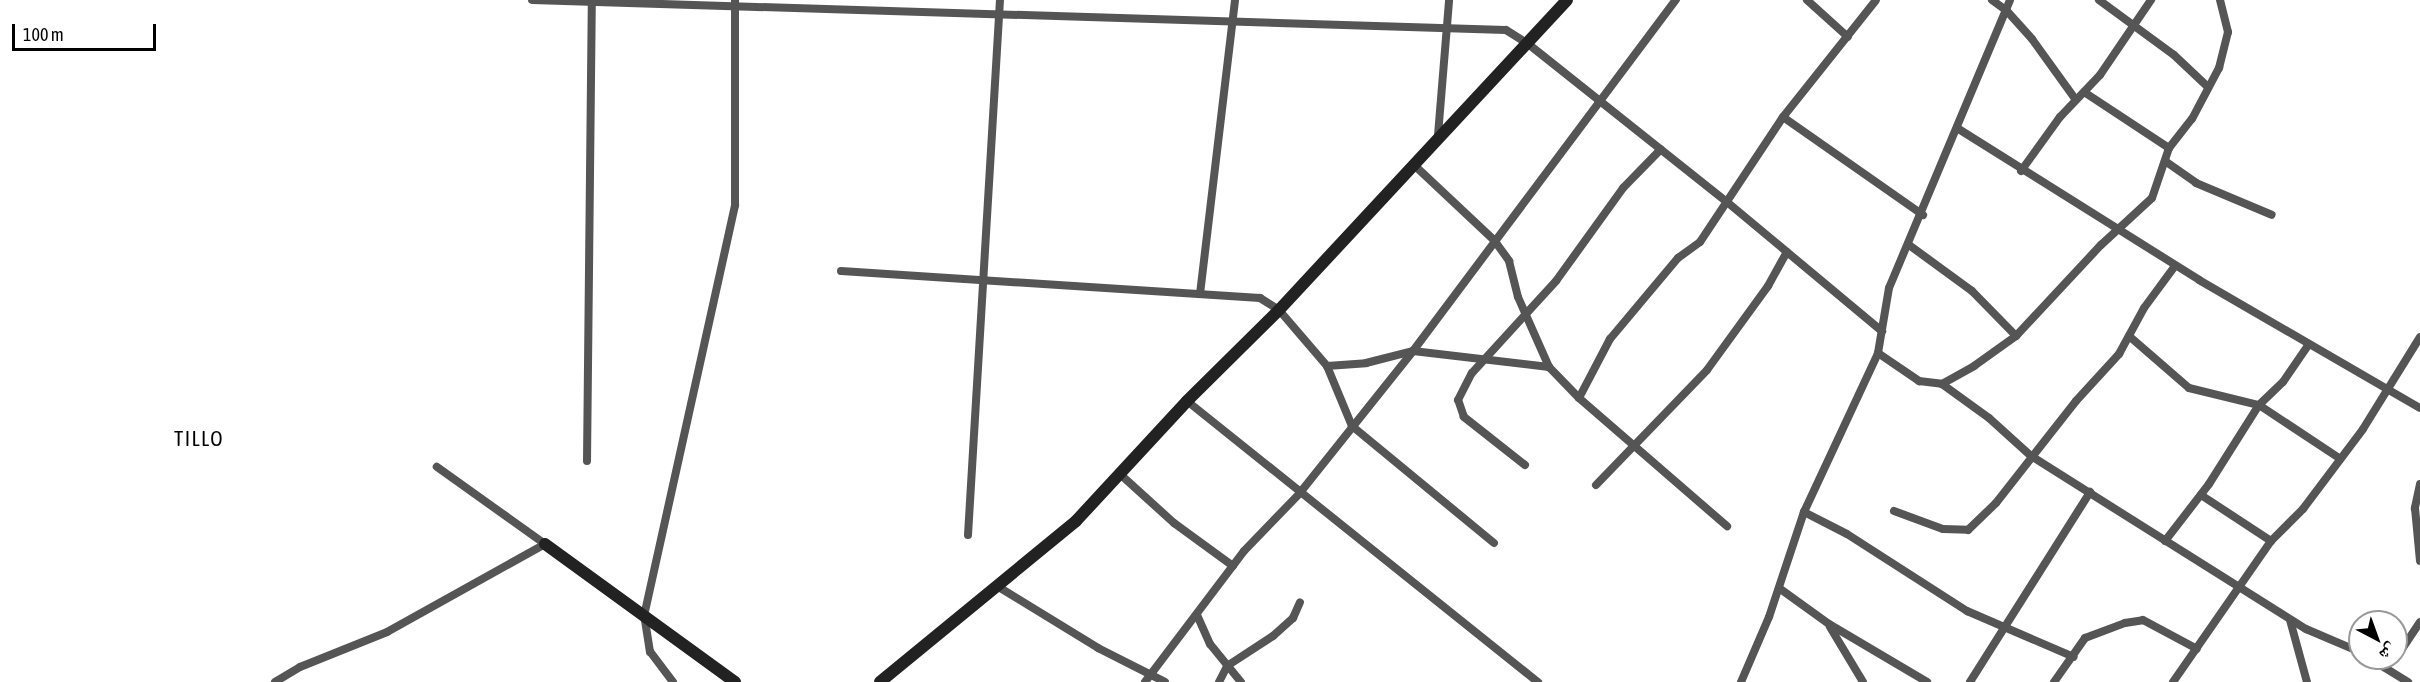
<!DOCTYPE html>
<html>
<head>
<meta charset="utf-8">
<style>
	body { margin:0 }
	#map { position:relative; width:2420px; height:682px; overflow:hidden; background:#fff; font-family:"Asap Condensed","Noto Naskh Arabic",sans-serif }
	div>[style] { position:absolute }
	.street>* { height:8px; margin:-4px; padding:0 4px; transform-origin:4px; border-radius:4px; background:#555 }
	.secondary>* { height:12px; margin:-6px; padding:0 6px; transform-origin:6px; border-radius:6px; background:#222 }
	span { translate:-50% -50%; white-space:nowrap; text-align:center; line-height:1.15; -webkit-text-stroke:5px #fff; paint-order:stroke }
	.quarter-label { font-size:21px; color:#000; letter-spacing:1.5px }
	.north { position:absolute; left:2348px; top:610px; width:60px; height:60px; box-sizing:border-box; background:#fff; border:2px solid #999; border-radius:50%; rotate:139deg; font-size:16px; font-weight:700; line-height:24px; text-align:center; color:#000 }
	.north::after { content:''; display:block; margin:auto; width:21px; height:27px; background:#000; clip-path:polygon(50% 0,100% 100%,50% 72%,0 100%) }
	.scale { position:absolute; left:12px; top:24px; width:144px; height:27px; box-sizing:border-box; border:3px solid #000; border-top:0; padding-left:8px; font-size:18px; line-height:21px; white-space:nowrap; color:#000; -webkit-text-stroke:4px #fff; paint-order:stroke }
</style>
</head>
<body>
<div id="map">
	<div class="street">
		<i style="left:532px;top:0;width:974px;rotate:1.76deg"></i>
		<i style="left:1506px;top:30px;width:25px;rotate:32deg"></i>
		<i style="left:1527px;top:43px;width:256px;rotate:38.5deg"></i>
		<i style="left:1727px;top:202px;width:202px;rotate:39.8deg"></i>
		<i style="left:1807px;top:0;width:55px;rotate:42.1deg"></i>
		<i style="left:1992px;top:0;width:17px;rotate:36deg"></i>
		<i style="left:2006px;top:10px;width:39px;rotate:48deg"></i>
		<i style="left:2032px;top:39px;width:75px;rotate:54.2deg"></i>
		<i style="left:2099px;top:0;width:93px;rotate:36.3deg"></i>
		<i style="left:2174px;top:55px;width:47px;rotate:43.3deg"></i>
		<i style="left:2084px;top:92px;width:102px;rotate:33.4deg"></i>
		<i style="left:1783px;top:117px;width:171px;rotate:35deg"></i>
		<i style="left:1957px;top:128px;width:286px;rotate:32.1deg"></i>
		<i style="left:2199px;top:280px;width:255px;rotate:30.1deg"></i>
		<i style="left:1438px;top:135px;width:135px;rotate:-85.3deg"></i>
		<i style="left:2165px;top:161px;width:38px;rotate:35deg"></i>
		<i style="left:2196px;top:183px;width:82px;rotate:22.8deg"></i>
		<i style="left:1413px;top:164px;width:111px;rotate:43.2deg"></i>
		<i style="left:1494px;top:240px;width:26px;rotate:54deg"></i>
		<i style="left:1509px;top:261px;width:37px;rotate:76deg"></i>
		<i style="left:1518px;top:297px;width:77px;rotate:66.1deg"></i>
		<i style="left:1549px;top:367px;width:43px;rotate:45.9deg"></i>
		<i style="left:1579px;top:398px;width:196px;rotate:40.9deg"></i>
		<i style="left:2021px;top:171px;width:67px;rotate:-54.2deg"></i>
		<i style="left:2060px;top:117px;width:58px;rotate:-46.4deg"></i>
		<i style="left:2100px;top:75px;width:91px;rotate:-55.8deg"></i>
		<i style="left:1909px;top:245px;width:78px;rotate:36.1deg"></i>
		<i style="left:1972px;top:291px;width:63px;rotate:45.6deg"></i>
		<i style="left:841px;top:271px;width:420px;rotate:3.7deg"></i>
		<i style="left:1260px;top:298px;width:22px;rotate:32deg"></i>
		<i style="left:1279px;top:310px;width:74px;rotate:49.4deg"></i>
		<i style="left:1327px;top:366px;width:65px;rotate:67.4deg"></i>
		<i style="left:1352px;top:426px;width:184px;rotate:39.5deg"></i>
		<i style="left:1200px;top:294px;width:296px;rotate:-83.2deg"></i>
		<i style="left:2129px;top:336px;width:79px;rotate:40.9deg"></i>
		<i style="left:2189px;top:388px;width:72px;rotate:13.7deg"></i>
		<i style="left:2259px;top:405px;width:96px;rotate:33.5deg"></i>
		<i style="left:1878px;top:353px;width:50px;rotate:34.3deg"></i>
		<i style="left:1919px;top:381px;width:23px;rotate:7deg"></i>
		<i style="left:1942px;top:384px;width:37px;rotate:-29deg"></i>
		<i style="left:1974px;top:366px;width:52px;rotate:-35.5deg"></i>
		<i style="left:2016px;top:336px;width:125px;rotate:-47deg"></i>
		<i style="left:2101px;top:245px;width:69px;rotate:-42.7deg"></i>
		<i style="left:2152px;top:198px;width:53px;rotate:-71.2deg"></i>
		<i style="left:2169px;top:148px;width:37px;rotate:-52deg"></i>
		<i style="left:2192px;top:119px;width:58px;rotate:-62.1deg"></i>
		<i style="left:2219px;top:68px;width:37px;rotate:-76deg"></i>
		<i style="left:2228px;top:32px;width:33px;rotate:-104deg"></i>
		<i style="left:1327px;top:366px;width:39px;rotate:-4deg"></i>
		<i style="left:1366px;top:363px;width:49px;rotate:-14.3deg"></i>
		<i style="left:1413px;top:351px;width:137px;rotate:6.7deg"></i>
		<i style="left:1942px;top:384px;width:58px;rotate:35.9deg"></i>
		<i style="left:1989px;top:418px;width:57px;rotate:42.1deg"></i>
		<i style="left:2031px;top:456px;width:325px;rotate:32.2deg"></i>
		<i style="left:2306px;top:629px;width:59px;rotate:23.1deg"></i>
		<i style="left:1579px;top:398px;width:67px;rotate:-62.3deg"></i>
		<i style="left:1610px;top:339px;width:106px;rotate:-50deg"></i>
		<i style="left:1678px;top:258px;width:27px;rotate:-36deg"></i>
		<i style="left:1700px;top:242px;width:150px;rotate:-56.4deg"></i>
		<i style="left:1783px;top:117px;width:149px;rotate:-51.5deg"></i>
		<i style="left:1187px;top:401px;width:450px;rotate:38.7deg"></i>
		<i style="left:587px;top:461px;width:461px;rotate:-89.4deg"></i>
		<i style="left:1525px;top:465px;width:78px;rotate:-141.8deg"></i>
		<i style="left:1464px;top:417px;width:18px;rotate:-109deg"></i>
		<i style="left:1458px;top:400px;width:30px;rotate:-63deg"></i>
		<i style="left:1472px;top:373px;width:125px;rotate:-47.6deg"></i>
		<i style="left:1556px;top:281px;width:115px;rotate:-54.2deg"></i>
		<i style="left:1623px;top:188px;width:54px;rotate:-45.7deg"></i>
		<i style="left:1121px;top:475px;width:72px;rotate:42.2deg"></i>
		<i style="left:1174px;top:523px;width:73px;rotate:36.1deg"></i>
		<i style="left:2420px;top:484px;width:25px;rotate:102deg"></i>
		<i style="left:2415px;top:508px;width:53px;rotate:84.6deg"></i>
		<i style="left:1596px;top:485px;width:160px;rotate:-46deg"></i>
		<i style="left:1707px;top:370px;width:104px;rotate:-54deg"></i>
		<i style="left:1768px;top:286px;width:39px;rotate:-61deg"></i>
		<i style="left:2201px;top:495px;width:84px;rotate:33.3deg"></i>
		<i style="left:1894px;top:511px;width:52px;rotate:20.2deg"></i>
		<i style="left:1943px;top:529px;width:25px;rotate:2deg"></i>
		<i style="left:1968px;top:530px;width:39px;rotate:-44deg"></i>
		<i style="left:1996px;top:503px;width:130px;rotate:-51.9deg"></i>
		<i style="left:2076px;top:401px;width:64px;rotate:-47.5deg"></i>
		<i style="left:2119px;top:354px;width:52px;rotate:-61.5deg"></i>
		<i style="left:2144px;top:308px;width:52px;rotate:-53.6deg"></i>
		<i style="left:1804px;top:512px;width:48px;rotate:27.1deg"></i>
		<i style="left:1847px;top:534px;width:143px;rotate:32.7deg"></i>
		<i style="left:1967px;top:611px;width:116px;rotate:23.3deg"></i>
		<i style="left:968px;top:535px;width:536px;rotate:-86.58deg"></i>
		<i style="left:2165px;top:541px;width:72px;rotate:-52.3deg"></i>
		<i style="left:2209px;top:484px;width:93px;rotate:-57.7deg"></i>
		<i style="left:2259px;top:405px;width:33px;rotate:-44deg"></i>
		<i style="left:2283px;top:382px;width:46px;rotate:-55.6deg"></i>
		<i style="left:997px;top:586px;width:119px;rotate:31.5deg"></i>
		<i style="left:1098px;top:648px;width:75px;rotate:26.9deg"></i>
		<i style="left:1779px;top:588px;width:62px;rotate:35.8deg"></i>
		<i style="left:1829px;top:624px;width:114px;rotate:30.6deg"></i>
		<i style="left:1197px;top:615px;width:32px;rotate:66deg"></i>
		<i style="left:1210px;top:644px;width:49px;rotate:50.8deg"></i>
		<i style="left:2290px;top:620px;width:64px;rotate:74.7deg"></i>
		<i style="left:1830px;top:627px;width:64px;rotate:59deg"></i>
		<i style="left:2369px;top:658px;width:46px;rotate:31.6deg"></i>
		<i style="left:2396px;top:658px;width:43px;rotate:-56.3deg"></i>
		<i style="left:275px;top:682px;width:29px;rotate:-31deg"></i>
		<i style="left:300px;top:667px;width:94px;rotate:-21.9deg"></i>
		<i style="left:387px;top:632px;width:181px;rotate:-29.1deg"></i>
		<i style="left:545px;top:544px;width:133px;rotate:-144.5deg"></i>
		<i style="left:673px;top:682px;width:38px;rotate:-127deg"></i>
		<i style="left:650px;top:652px;width:36px;rotate:-99deg"></i>
		<i style="left:644px;top:616px;width:421px;rotate:-77.5deg"></i>
		<i style="left:735px;top:205px;width:205px;rotate:-90deg"></i>
		<i style="left:1145px;top:682px;width:164px;rotate:-52.9deg"></i>
		<i style="left:1244px;top:551px;width:79px;rotate:-46deg"></i>
		<i style="left:1299px;top:494px;width:183px;rotate:-51.4deg"></i>
		<i style="left:1413px;top:351px;width:439px;rotate:-53.2deg"></i>
		<i style="left:1219px;top:682px;width:18px;rotate:-63deg"></i>
		<i style="left:1227px;top:666px;width:55px;rotate:-33.1deg"></i>
		<i style="left:1273px;top:636px;width:27px;rotate:-42deg"></i>
		<i style="left:1293px;top:618px;width:17px;rotate:-66deg"></i>
		<i style="left:1741px;top:682px;width:71px;rotate:-66.7deg"></i>
		<i style="left:1769px;top:617px;width:111px;rotate:-71.6deg"></i>
		<i style="left:1804px;top:512px;width:175px;rotate:-65deg"></i>
		<i style="left:1878px;top:353px;width:66px;rotate:-80.4deg"></i>
		<i style="left:1889px;top:288px;width:312px;rotate:-67.2deg"></i>
		<i style="left:1970px;top:682px;width:225px;rotate:-57.7deg"></i>
		<i style="left:2054px;top:682px;width:54px;rotate:-54.8deg"></i>
		<i style="left:2085px;top:638px;width:43px;rotate:-20.6deg"></i>
		<i style="left:2125px;top:623px;width:18px;rotate:-9deg"></i>
		<i style="left:2143px;top:620px;width:61px;rotate:28.2deg"></i>
		<i style="left:2173px;top:682px;width:172px;rotate:-55.2deg"></i>
		<i style="left:2271px;top:541px;width:45px;rotate:-45deg"></i>
		<i style="left:2303px;top:509px;width:100px;rotate:-53.1deg"></i>
		<i style="left:2363px;top:429px;width:108px;rotate:-58.2deg"></i>
	</div>
	<div class="secondary">
		<i style="left:545px;top:544px;width:235px;rotate:36deg"></i>
		<i style="left:880px;top:682px;width:254px;rotate:-39.4deg"></i>
		<i style="left:1076px;top:521px;width:163px;rotate:-47.2deg"></i>
		<i style="left:1187px;top:401px;width:129px;rotate:-44.7deg"></i>
		<i style="left:1279px;top:310px;width:423px;rotate:-47.1deg"></i>
	</div>
	<div class="quarter-label">
		<span style="left:199px;top:438px">TILLO</span>
	</div>
	<div class="north">ش</div>
	<div class="scale">100 m</div>
</div>
</body>
</html>
